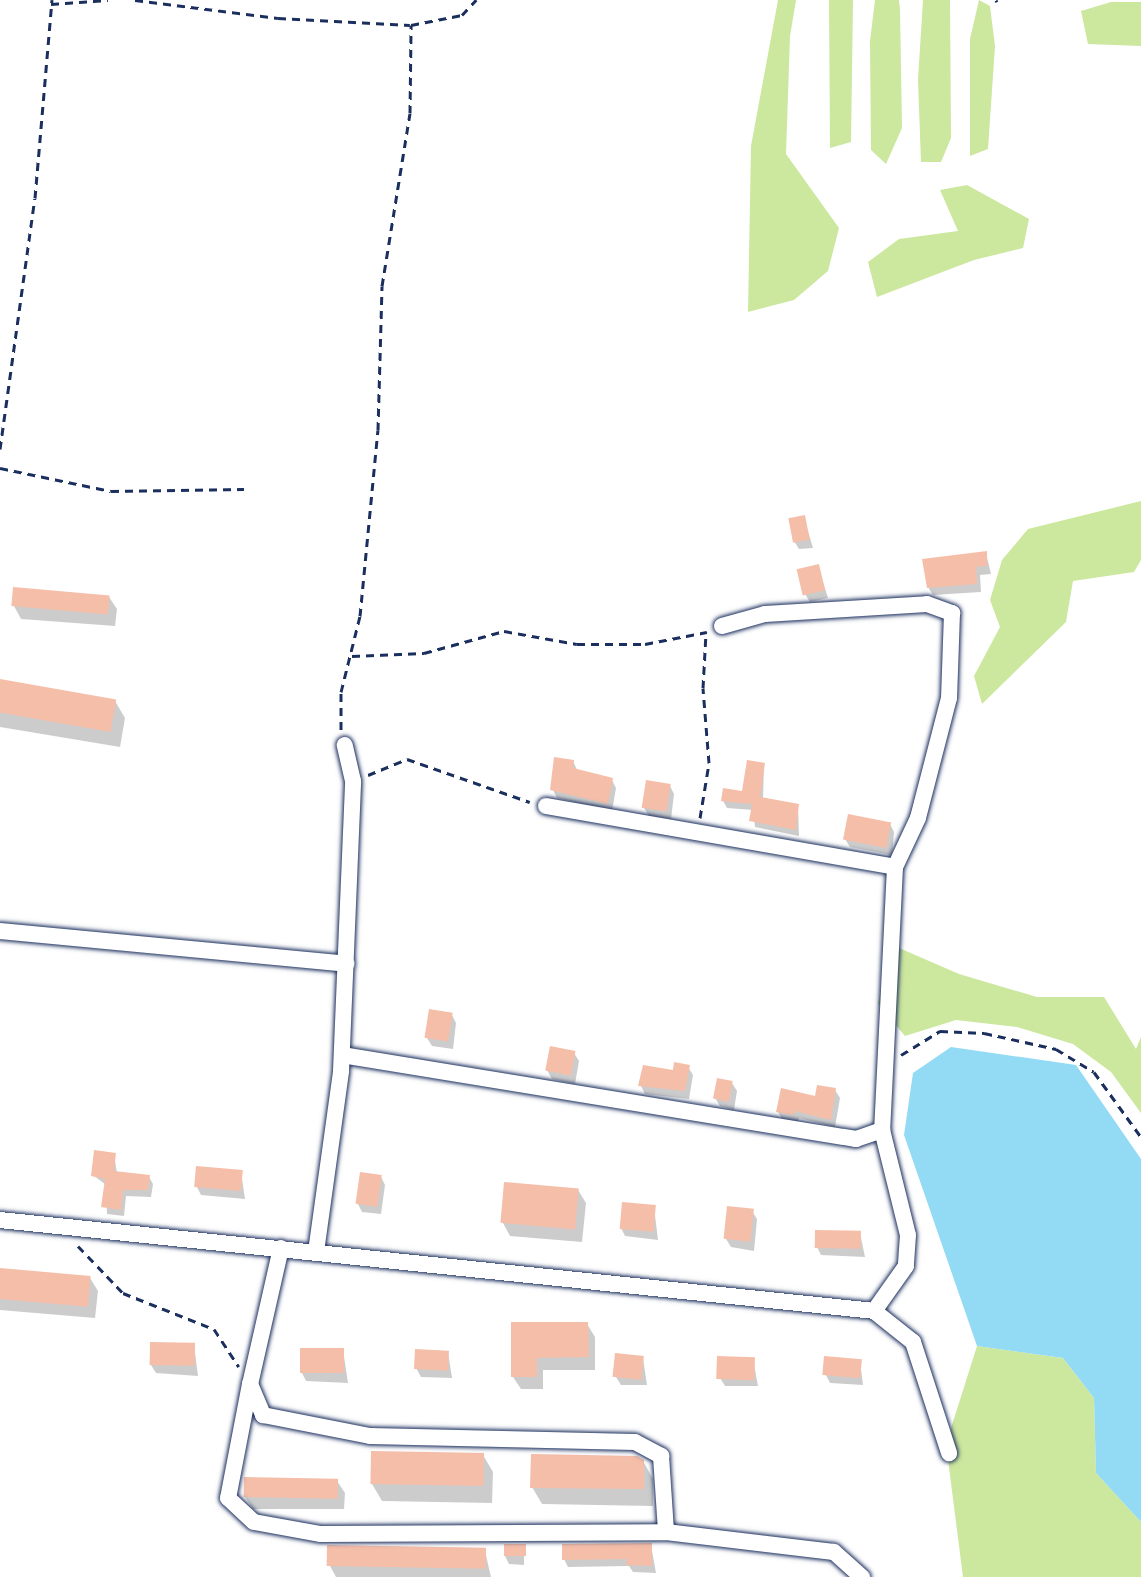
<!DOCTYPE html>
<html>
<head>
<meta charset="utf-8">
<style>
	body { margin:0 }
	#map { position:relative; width:1141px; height:1577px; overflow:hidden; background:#fff; font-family:Delius,sans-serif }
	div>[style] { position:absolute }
	.green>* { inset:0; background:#cce79e }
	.water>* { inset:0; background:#93daf5 }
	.shadow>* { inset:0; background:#0003 }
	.building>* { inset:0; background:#f5bea9; transform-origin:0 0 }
	.path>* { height:3px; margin-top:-1.5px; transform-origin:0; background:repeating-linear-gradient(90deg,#1b2f5e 0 8px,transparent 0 14px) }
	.roads { filter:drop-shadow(0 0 2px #1b2f5e) drop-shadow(0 0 2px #1b2f5e) }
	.minor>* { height:16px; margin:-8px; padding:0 8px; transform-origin:8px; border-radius:8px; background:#fff }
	span { translate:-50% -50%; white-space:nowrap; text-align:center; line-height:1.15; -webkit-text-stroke:8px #fff; paint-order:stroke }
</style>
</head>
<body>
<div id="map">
	<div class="green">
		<i style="clip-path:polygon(778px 0,796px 0,790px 36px,786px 154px,839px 228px,828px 271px,794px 300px,748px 312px,751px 146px)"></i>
		<i style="clip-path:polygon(829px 0,853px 0,851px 142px,830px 148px)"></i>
		<i style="clip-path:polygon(875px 0,899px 0,900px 10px,902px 128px,886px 164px,871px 150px,870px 41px)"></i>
		<i style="clip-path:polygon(923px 0,950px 0,951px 138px,941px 162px,921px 162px,918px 80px)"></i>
		<i style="clip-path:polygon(979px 0,990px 6px,995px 46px,988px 149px,970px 156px,970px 39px)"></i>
		<i style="clip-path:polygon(1111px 2px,1141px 2px,1141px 46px,1088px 44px,1081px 11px)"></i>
		<i style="clip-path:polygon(967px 185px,1029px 219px,1023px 248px,974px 260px,877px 297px,868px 262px,899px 239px,958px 231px,940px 190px)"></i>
		<i style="clip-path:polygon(1141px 501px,1141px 560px,1134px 572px,1073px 581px,1066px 622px,982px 704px,974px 676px,1000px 627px,990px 600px,1002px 560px,1028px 529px)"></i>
		<i style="clip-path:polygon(890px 944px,959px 974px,1037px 997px,1104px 997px,1136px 1049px,1141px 1037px,1141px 1113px,1111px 1072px,1073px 1044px,1017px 1027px,956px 1020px,905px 1036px,878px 1004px)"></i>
		<i style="clip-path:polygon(977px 1346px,1063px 1358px,1094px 1398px,1096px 1473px,1141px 1522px,1141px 1577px,963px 1577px,946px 1444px)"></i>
	</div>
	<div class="water">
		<i style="clip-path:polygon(951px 1047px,1076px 1065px,1141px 1159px,1141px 1522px,1096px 1473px,1094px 1398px,1063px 1358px,977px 1346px,904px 1135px,913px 1073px)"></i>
	</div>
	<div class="shadow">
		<i style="clip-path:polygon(804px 518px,813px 548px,799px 549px,794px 541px)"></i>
		<i style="clip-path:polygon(986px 553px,991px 574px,980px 575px,981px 592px,933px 595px,928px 587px)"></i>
		<i style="clip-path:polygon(818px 566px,828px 598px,810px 602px,805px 594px)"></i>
		<i style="clip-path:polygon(109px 597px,117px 609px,115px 626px,21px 619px,14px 606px)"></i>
		<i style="clip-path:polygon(0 681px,115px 701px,125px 718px,120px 747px,0 727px)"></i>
		<i style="clip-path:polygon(573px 761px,577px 770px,612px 780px,616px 788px,612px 811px,557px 798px,553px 790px)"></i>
		<i style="clip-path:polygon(764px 765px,763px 800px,798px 806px,799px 836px,755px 827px,753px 810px,727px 808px,723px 801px,743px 793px)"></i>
		<i style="clip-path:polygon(670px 786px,674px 794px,671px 819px,649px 816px,644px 808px)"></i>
		<i style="clip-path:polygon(890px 824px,894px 832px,892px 855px,850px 847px,845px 839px)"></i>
		<i style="clip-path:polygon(452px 1015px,456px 1023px,453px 1049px,432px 1046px,427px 1038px)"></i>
		<i style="clip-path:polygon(574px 1053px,579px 1061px,575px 1084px,552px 1079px,547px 1070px)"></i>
		<i style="clip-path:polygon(688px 1067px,693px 1075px,689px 1099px,645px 1094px,641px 1086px)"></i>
		<i style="clip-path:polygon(732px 1083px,737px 1091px,734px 1110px,720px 1106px,715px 1098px)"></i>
		<i style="clip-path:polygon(835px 1090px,840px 1098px,835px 1127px,799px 1118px,798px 1122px,783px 1120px,778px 1112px)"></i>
		<i style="clip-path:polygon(114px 1155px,117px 1173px,149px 1177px,153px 1184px,151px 1197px,126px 1196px,124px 1216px,107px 1214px,106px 1185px,93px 1175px)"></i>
		<i style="clip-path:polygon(241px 1172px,245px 1199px,201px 1195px,197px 1187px)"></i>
		<i style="clip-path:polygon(381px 1177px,385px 1185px,381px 1214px,362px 1212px,358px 1204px)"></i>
		<i style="clip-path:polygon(578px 1190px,586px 1203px,582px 1242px,510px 1236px,503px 1223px)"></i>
		<i style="clip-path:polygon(654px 1207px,658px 1240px,625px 1236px,621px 1228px)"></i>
		<i style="clip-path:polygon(752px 1211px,757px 1219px,754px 1251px,731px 1247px,726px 1239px)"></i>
		<i style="clip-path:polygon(860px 1233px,865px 1257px,821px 1255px,817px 1247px)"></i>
		<i style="clip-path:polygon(0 1270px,90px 1278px,98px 1291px,95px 1318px,0 1310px)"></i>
		<i style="clip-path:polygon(513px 1324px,587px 1324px,595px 1337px,595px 1370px,543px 1370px,543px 1389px,521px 1389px,513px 1377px)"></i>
		<i style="clip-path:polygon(194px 1345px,198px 1376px,156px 1373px,151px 1365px)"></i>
		<i style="clip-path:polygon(343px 1350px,348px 1383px,306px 1381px,302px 1373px)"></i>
		<i style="clip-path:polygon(448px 1352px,452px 1378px,421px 1377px,416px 1368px)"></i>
		<i style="clip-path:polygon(643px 1358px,647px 1385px,621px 1385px,616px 1377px)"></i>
		<i style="clip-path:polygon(753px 1359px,758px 1386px,725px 1386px,720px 1378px)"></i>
		<i style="clip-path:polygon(860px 1361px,863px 1385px,830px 1383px,826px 1375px)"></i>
		<i style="clip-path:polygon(483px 1455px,493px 1472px,492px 1503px,382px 1501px,372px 1484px)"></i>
		<i style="clip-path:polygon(643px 1461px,653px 1479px,653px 1506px,542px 1504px,532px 1487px)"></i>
		<i style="clip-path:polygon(337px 1481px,345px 1493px,344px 1509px,253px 1509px,245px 1497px)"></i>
		<i style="clip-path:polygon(651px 1545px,656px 1573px,633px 1572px,629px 1566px,568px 1567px,564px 1559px)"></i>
		<i style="clip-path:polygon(524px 1546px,524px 1565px,509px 1564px,505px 1556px)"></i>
		<i style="clip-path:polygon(485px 1551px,491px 1577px,336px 1577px,330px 1566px)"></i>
	</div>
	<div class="building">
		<i style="left:805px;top:515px;width:25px;height:17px;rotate:79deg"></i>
		<i style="clip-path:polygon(987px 551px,987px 566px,976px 567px,977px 584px,927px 588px,922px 559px)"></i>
		<i style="left:819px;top:564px;width:27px;height:23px;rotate:77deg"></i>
		<i style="left:13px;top:587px;width:97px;height:19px;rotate:5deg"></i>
		<i style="left:0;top:679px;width:118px;height:33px;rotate:10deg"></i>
		<i style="clip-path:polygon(554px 757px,574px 760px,573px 768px,613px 778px,608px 804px,550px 790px)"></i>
		<i style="clip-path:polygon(747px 760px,765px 763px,760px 797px,799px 804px,796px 830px,749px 821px,752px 804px,721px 801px,723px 788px,742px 791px)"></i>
		<i style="left:646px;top:780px;width:25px;height:28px;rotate:9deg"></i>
		<i style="left:848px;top:814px;width:44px;height:26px;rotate:11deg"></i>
		<i style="left:429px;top:1009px;width:24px;height:29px;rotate:9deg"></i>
		<i style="left:550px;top:1046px;width:26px;height:25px;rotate:11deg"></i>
		<i style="clip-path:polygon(674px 1062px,690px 1065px,685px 1091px,638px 1086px,643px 1065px,673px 1070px)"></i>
		<i style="left:717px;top:1078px;width:16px;height:21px;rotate:11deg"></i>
		<i style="clip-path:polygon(817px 1085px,836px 1088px,831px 1120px,795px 1111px,794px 1115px,776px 1112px,781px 1088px,815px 1096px)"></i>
		<i style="clip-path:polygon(94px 1150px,116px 1153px,114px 1171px,150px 1175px,148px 1190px,123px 1190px,121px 1210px,101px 1207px,105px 1179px,91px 1176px)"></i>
		<i style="left:196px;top:1166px;width:47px;height:21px;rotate:5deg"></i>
		<i style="left:360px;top:1172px;width:22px;height:32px;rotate:8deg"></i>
		<i style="left:504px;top:1182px;width:75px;height:41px;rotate:5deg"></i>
		<i style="left:622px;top:1202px;width:34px;height:27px;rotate:5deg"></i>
		<i style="left:727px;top:1206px;width:27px;height:33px;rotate:6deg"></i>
		<i style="left:815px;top:1230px;width:46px;height:18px;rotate:1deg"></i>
		<i style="left:0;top:1268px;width:91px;height:31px;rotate:5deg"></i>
		<i style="clip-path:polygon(511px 1322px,588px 1322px,589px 1357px,537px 1358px,537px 1377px,511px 1377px)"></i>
		<i style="left:150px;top:1342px;width:45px;height:23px;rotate:1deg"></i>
		<i style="left:300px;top:1348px;width:44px;height:25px"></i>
		<i style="left:415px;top:1349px;width:34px;height:20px;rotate:3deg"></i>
		<i style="left:615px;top:1353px;width:29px;height:24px;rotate:6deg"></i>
		<i style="left:717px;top:1356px;width:38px;height:23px;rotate:2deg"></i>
		<i style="left:824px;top:1356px;width:38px;height:19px;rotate:5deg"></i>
		<i style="left:371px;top:1451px;width:113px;height:33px;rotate:1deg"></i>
		<i style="clip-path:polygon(531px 1454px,637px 1456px,644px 1460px,644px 1489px,530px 1488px)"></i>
		<i style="left:244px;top:1477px;width:94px;height:20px;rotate:1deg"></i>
		<i style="clip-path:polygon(652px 1543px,652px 1566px,626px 1565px,627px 1559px,562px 1560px,562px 1544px)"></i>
		<i style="left:504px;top:1544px;width:22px;height:12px"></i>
		<i style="left:327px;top:1545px;width:159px;height:21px;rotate:1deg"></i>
	</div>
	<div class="path">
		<i style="left:135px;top:0;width:144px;rotate:7.2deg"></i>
		<i style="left:278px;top:18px;width:132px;rotate:3deg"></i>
		<i style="left:996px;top:0;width:2px;rotate:63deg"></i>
		<i style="left:51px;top:4px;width:57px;rotate:-4deg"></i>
		<i style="left:0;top:449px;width:253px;rotate:-82.1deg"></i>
		<i style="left:35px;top:198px;width:199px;rotate:-85.1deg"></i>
		<i style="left:0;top:468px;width:113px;rotate:11.7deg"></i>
		<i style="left:111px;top:491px;width:133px;rotate:-0.9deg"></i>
		<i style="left:352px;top:656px;width:72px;rotate:-2.4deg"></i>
		<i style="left:424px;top:653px;width:83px;rotate:-15.4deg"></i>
		<i style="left:504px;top:631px;width:74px;rotate:10.1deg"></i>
		<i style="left:577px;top:644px;width:68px"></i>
		<i style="left:645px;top:644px;width:63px;rotate:-11deg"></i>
		<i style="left:341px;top:730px;width:38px;rotate:-90deg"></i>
		<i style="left:341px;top:692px;width:78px;rotate:-76deg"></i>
		<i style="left:360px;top:616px;width:187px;rotate:-84.5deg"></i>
		<i style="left:378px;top:430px;width:144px;rotate:-88.4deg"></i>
		<i style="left:382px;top:286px;width:175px;rotate:-80.8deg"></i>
		<i style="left:410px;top:113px;width:88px;rotate:-89.3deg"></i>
		<i style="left:411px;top:25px;width:52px;rotate:-11.1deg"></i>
		<i style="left:462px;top:15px;width:21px;rotate:-47deg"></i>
		<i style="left:368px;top:775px;width:42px;rotate:-22.3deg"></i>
		<i style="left:407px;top:759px;width:130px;rotate:19.3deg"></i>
		<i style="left:700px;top:818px;width:56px;rotate:-80.7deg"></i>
		<i style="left:709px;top:763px;width:75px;rotate:-94.6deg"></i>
		<i style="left:703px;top:688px;width:56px;rotate:-86.9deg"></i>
		<i style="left:901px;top:1055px;width:46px;rotate:-31.6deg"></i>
		<i style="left:940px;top:1031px;width:44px;rotate:2.6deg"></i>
		<i style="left:984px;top:1033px;width:74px;rotate:12.5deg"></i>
		<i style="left:1056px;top:1049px;width:44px;rotate:31.2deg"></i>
		<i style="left:1094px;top:1072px;width:80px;rotate:54.1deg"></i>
		<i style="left:78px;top:1246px;width:65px;rotate:46.2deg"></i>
		<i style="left:123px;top:1293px;width:98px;rotate:21.6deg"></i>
		<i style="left:214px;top:1329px;width:45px;rotate:56.7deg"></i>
	</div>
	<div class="roads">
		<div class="minor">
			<i style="left:722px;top:626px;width:45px;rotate:-15.6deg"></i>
			<i style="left:765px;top:614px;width:162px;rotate:-3.5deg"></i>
			<i style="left:927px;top:604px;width:27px;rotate:20deg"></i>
			<i style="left:952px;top:613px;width:85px;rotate:92deg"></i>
			<i style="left:949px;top:698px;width:124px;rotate:104.5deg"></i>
			<i style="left:918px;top:818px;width:54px;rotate:115.1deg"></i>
			<i style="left:546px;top:806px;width:354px;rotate:9.9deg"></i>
			<i style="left:895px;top:867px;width:263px;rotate:92.8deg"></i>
			<i style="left:882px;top:1130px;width:108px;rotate:76.1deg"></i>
			<i style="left:908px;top:1235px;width:31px;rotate:94deg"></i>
			<i style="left:906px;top:1266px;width:55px;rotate:125.4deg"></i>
			<i style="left:0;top:931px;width:348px;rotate:5.4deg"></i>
			<i style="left:342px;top:1055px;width:521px;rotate:9.28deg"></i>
			<i style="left:856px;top:1139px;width:28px;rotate:-19deg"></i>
			<i style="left:0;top:1220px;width:879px;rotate:5.94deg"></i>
			<i style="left:874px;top:1311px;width:50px;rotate:38.5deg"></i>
			<i style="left:913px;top:1342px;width:117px;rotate:72deg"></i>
			<i style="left:281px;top:1248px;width:139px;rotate:102.8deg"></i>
			<i style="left:250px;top:1384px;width:34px;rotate:67deg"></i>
			<i style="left:263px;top:1415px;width:109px;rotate:11.1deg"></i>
			<i style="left:370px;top:1436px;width:265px;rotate:1.3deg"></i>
			<i style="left:635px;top:1442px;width:30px;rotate:28deg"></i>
			<i style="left:661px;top:1456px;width:76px;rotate:86.2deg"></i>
			<i style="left:316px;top:1252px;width:183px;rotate:-82.1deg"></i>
			<i style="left:341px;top:1071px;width:290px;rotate:-87.6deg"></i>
			<i style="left:353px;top:781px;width:37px;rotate:-103deg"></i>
			<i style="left:250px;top:1384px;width:116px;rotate:100.9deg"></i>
			<i style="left:228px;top:1498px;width:35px;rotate:43deg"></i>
			<i style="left:254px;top:1522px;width:68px;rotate:10.2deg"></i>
			<i style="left:321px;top:1534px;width:345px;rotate:-0.3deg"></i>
			<i style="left:666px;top:1532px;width:169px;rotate:6.8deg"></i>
			<i style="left:834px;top:1552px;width:38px;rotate:42deg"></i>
		</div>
	</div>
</div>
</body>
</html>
